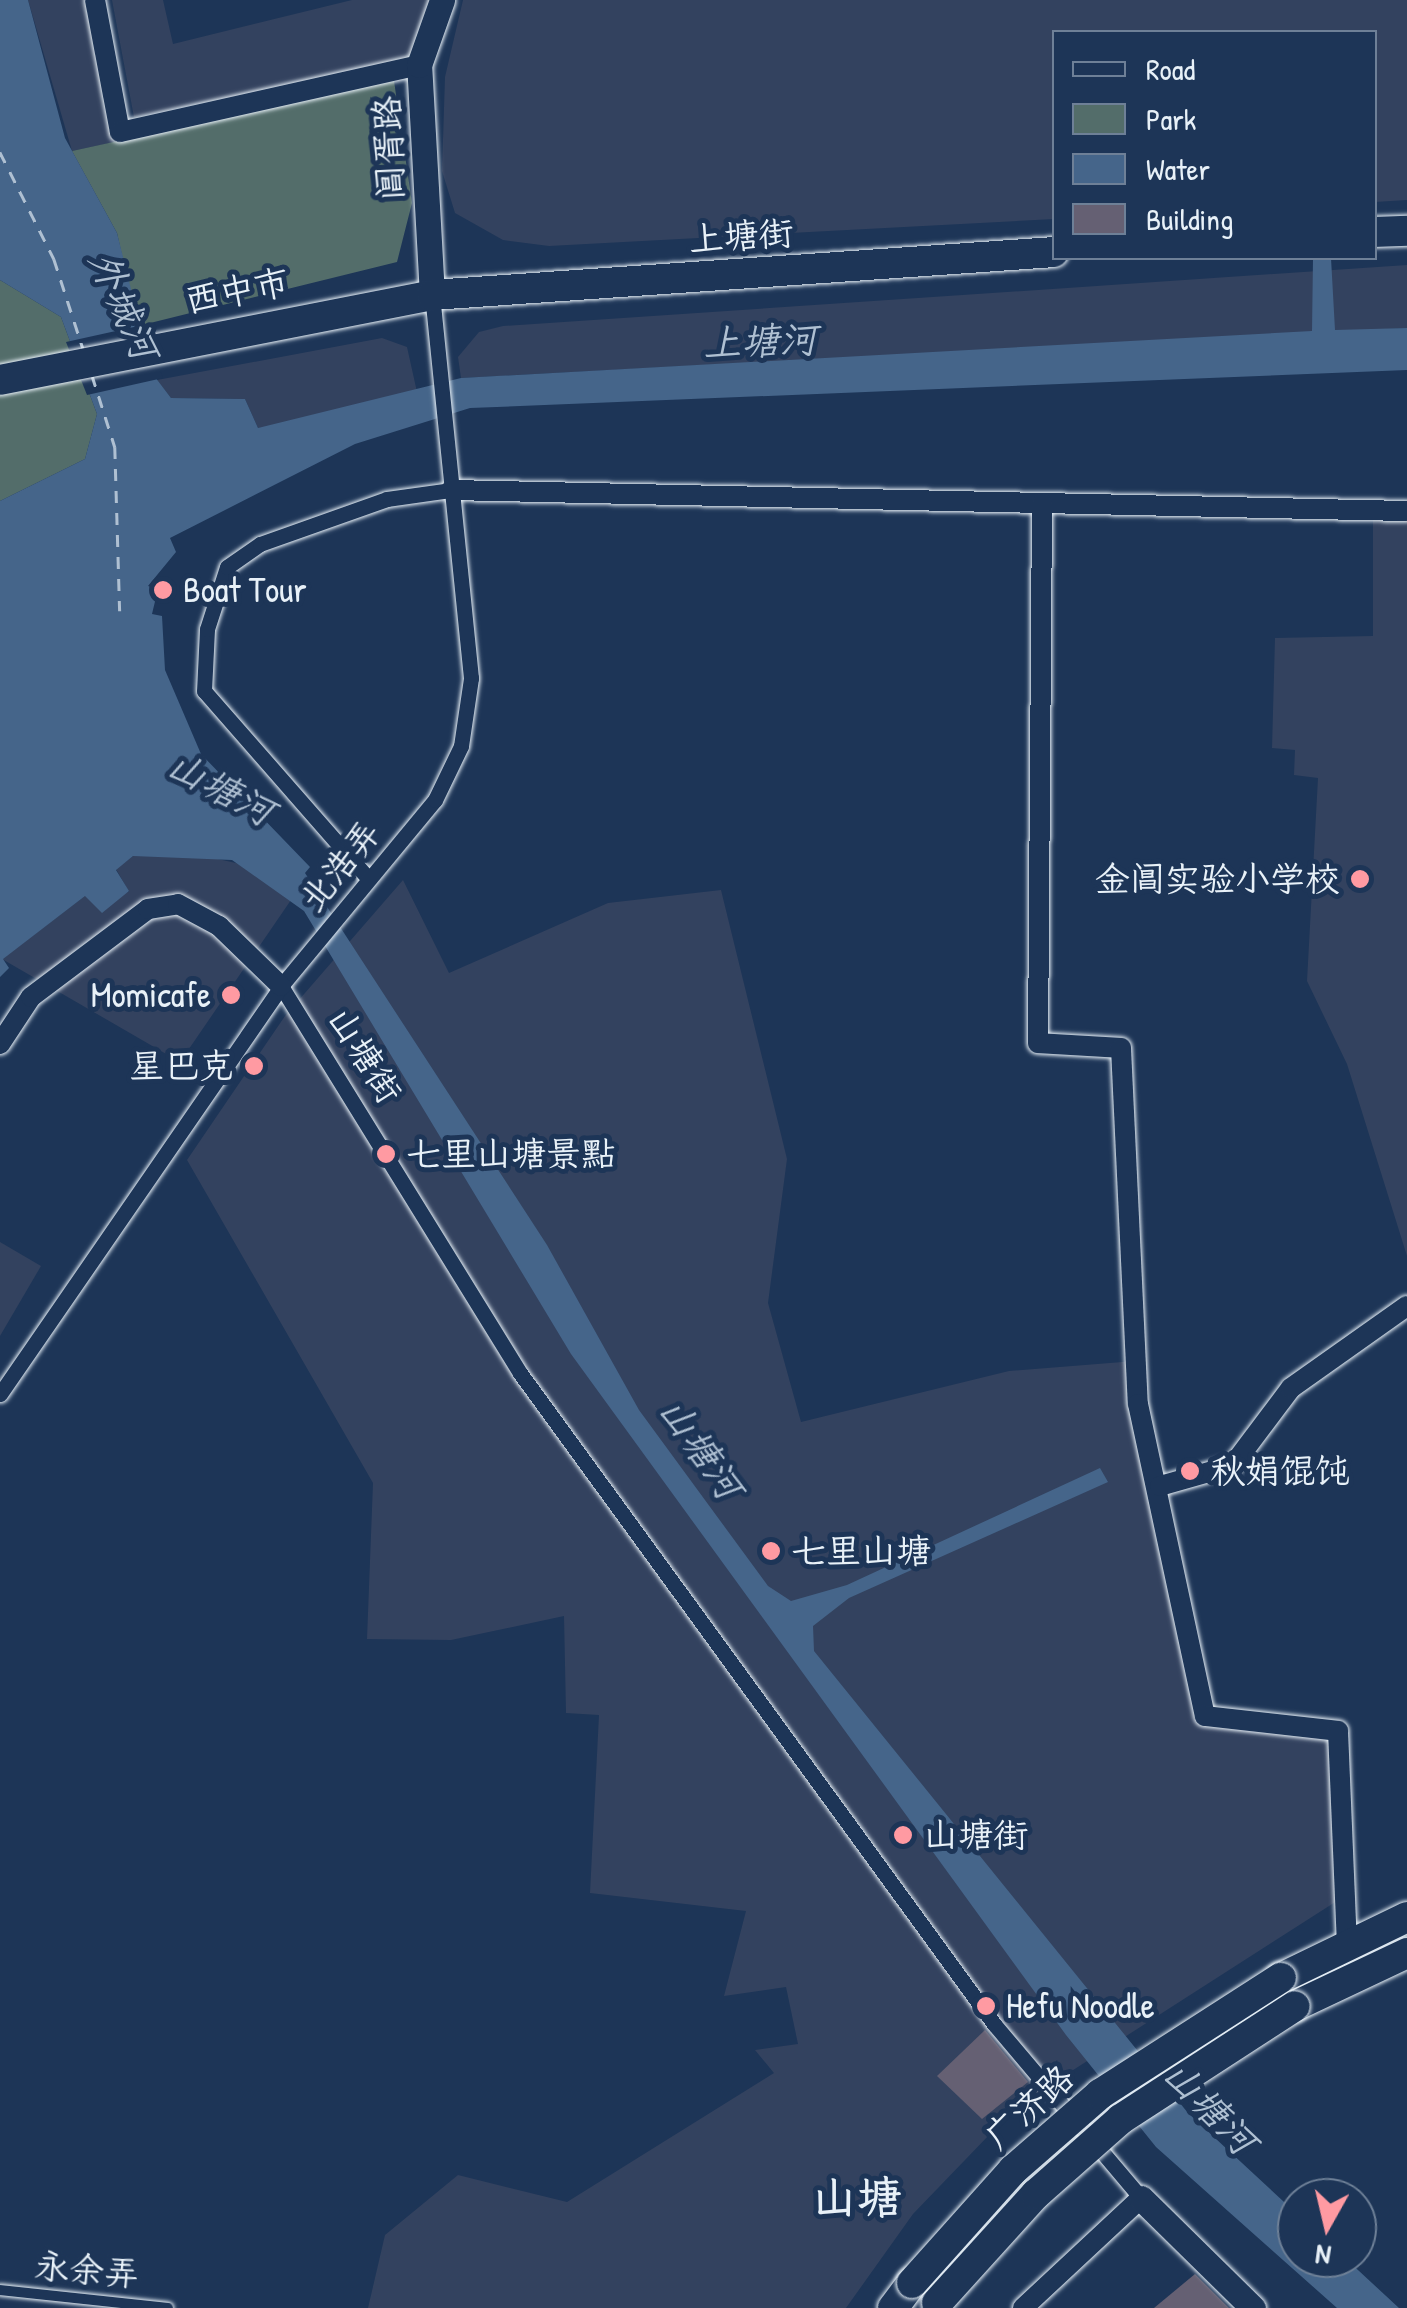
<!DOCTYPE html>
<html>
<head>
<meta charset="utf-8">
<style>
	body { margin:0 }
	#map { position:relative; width:1407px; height:2308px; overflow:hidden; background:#1d3557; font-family:"Patrick Hand","LXGW WenKai TC",sans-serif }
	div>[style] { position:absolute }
	.built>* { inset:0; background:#33425f }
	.green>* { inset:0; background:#536d6a }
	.water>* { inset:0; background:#45658a }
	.pier>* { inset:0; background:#1d3557 }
	.ferry>* { height:2.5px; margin-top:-1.25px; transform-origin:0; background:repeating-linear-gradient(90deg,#afc0d2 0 12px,transparent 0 22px) }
	.building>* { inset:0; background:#656073 }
	.roads { filter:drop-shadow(0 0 2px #e8f1f8) drop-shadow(0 0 2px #e8f1f8) }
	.service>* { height:10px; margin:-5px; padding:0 5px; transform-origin:5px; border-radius:5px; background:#1d3557 }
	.pedestrian>* { height:15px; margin:-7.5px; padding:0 7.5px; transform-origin:7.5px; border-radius:7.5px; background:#1d3557 }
	.minor>* { height:20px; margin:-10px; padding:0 10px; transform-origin:10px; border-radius:10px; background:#1d3557 }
	.tertiary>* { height:25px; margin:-12.5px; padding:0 12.5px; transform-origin:12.5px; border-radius:12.5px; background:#1d3557 }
	.secondary>* { height:30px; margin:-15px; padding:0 15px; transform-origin:15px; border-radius:15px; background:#1d3557 }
	.bridges { filter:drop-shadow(0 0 2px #e8f1f8) drop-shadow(0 0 2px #e8f1f8) }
	.secondary-bridge>* { height:30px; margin:-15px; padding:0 15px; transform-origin:15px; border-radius:15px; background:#1d3557 }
	.dots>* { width:28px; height:28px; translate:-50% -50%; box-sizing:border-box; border:5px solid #1d3557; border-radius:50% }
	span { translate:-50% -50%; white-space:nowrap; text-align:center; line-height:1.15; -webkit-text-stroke:10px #1d3557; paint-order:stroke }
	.street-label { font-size:35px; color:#e8f1f8 }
	.poi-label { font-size:35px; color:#e8f1f8 }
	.left { translate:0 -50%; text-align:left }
	.right { translate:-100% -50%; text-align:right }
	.water-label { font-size:38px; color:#afc0d2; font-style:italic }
	.district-label { font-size:45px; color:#e8f1f8; font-weight:700 }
	.legend { position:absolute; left:1052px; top:30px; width:325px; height:230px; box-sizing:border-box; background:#1d3557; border:2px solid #6e8097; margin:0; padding:12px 18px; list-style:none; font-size:30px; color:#e8f1f8 }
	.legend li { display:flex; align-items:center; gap:20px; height:50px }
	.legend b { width:50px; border:2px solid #6e8097 }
	.north { position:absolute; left:1277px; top:2178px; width:100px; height:100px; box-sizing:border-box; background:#1d3557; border:2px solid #6e8097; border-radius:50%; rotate:188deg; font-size:28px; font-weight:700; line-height:40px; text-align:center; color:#e8f1f8 }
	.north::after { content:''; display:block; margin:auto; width:35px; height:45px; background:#ff9aa2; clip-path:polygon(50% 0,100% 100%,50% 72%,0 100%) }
</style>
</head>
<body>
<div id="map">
	<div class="built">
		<i style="clip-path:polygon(28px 0,86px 0,115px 142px,72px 151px)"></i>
		<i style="clip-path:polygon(112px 0,163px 0,173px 44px,352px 0,430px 0,412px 59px,134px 117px)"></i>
		<i style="clip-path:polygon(463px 0,1407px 0,1407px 200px,1375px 202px,1374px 32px,1054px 32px,1054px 219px,549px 246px,503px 240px,455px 213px,442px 171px,445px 77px)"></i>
		<i style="clip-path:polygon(1407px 265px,1407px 328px,461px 378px,458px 357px,479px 332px,503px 326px)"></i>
		<i style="clip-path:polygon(382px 338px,407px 347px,417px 392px,285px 426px,258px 428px,245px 399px,171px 398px,157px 380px)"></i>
		<i style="clip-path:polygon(1373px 503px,1407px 503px,1407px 1256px,1347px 1064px,1307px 981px,1318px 778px,1294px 775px,1295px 750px,1272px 748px,1275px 638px,1373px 636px)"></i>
		<i style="clip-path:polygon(195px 854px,245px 865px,291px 900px,180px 1062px,2px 959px,86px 895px,129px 892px,116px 869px,133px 856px)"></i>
		<i style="clip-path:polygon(403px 880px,449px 973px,608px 903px,721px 890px,787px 1159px,768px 1303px,801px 1422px,1009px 1371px,1135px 1361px,1205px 1715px,1338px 1731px,1340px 1899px,1017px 2106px,913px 2214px,846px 2308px,368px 2308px,385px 2235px,458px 2175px,567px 2202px,774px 2073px,755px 2050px,798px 2044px,786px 1987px,724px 1996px,746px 1911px,590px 1893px,599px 1715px,566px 1713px,564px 1616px,451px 1640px,367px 1639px,373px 1483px,187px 1160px,285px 1016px)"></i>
		<i style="clip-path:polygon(0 1242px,41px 1266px,0 1336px)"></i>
	</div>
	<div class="green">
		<i style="clip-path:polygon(394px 81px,412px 203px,397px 262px,138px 326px,117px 233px,72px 151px)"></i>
		<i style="clip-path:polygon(0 280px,61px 317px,97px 414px,85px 459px,0 501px)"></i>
	</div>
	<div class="water">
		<i style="clip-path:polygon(0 0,28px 0,65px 138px,117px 233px,152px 373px,171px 398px,245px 399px,258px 428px,461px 378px,1312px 331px,1313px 258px,1331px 258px,1335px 330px,1407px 328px,1407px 370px,470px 408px,355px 444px,170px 538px,176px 552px,148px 586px,158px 589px,152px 614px,162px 616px,165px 670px,201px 754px,310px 867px,305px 873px,547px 1245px,639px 1410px,768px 1586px,791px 1601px,847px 1585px,1100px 1468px,1108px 1482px,849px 1598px,813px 1626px,814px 1651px,1188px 2113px,1297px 2214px,1297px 2258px,1345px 2258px,1399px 2308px,1337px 2308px,1156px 2147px,1066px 2035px,571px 1354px,304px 911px,232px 860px,133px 856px,116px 870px,129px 891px,102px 913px,85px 896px,3px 959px,9px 968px,0 977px,0 501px,85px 459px,97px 414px,61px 317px,0 280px)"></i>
	</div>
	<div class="pier">
		<i style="clip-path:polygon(143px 325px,163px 378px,87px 395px,66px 342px)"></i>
	</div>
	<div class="ferry">
		<i style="left:0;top:152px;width:120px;rotate:63.2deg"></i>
		<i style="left:54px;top:259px;width:94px;rotate:72deg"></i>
		<i style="left:92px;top:375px;width:76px;rotate:72.3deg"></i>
		<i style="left:115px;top:447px;width:164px;rotate:88.3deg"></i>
	</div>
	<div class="building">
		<i style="clip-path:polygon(985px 2030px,1028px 2082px,982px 2119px,937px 2076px)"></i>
		<i style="clip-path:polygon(1195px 2274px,1229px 2308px,1154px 2308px)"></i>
	</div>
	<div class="roads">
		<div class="service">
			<i style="left:0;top:2290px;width:169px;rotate:6.1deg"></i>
		</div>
		<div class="pedestrian">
			<i style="left:367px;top:877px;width:247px;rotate:-131.2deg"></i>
			<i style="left:204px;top:691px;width:62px;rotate:-87.2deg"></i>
			<i style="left:207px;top:629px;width:65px;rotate:-72.1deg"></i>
			<i style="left:227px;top:567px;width:40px;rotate:-34.9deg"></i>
			<i style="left:260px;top:544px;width:135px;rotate:-19.5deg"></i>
			<i style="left:387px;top:499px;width:65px;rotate:-8deg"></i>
			<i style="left:281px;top:986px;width:455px;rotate:58.3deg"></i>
			<i style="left:520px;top:1373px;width:805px;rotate:53.94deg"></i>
			<i style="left:994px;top:2024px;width:228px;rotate:49.8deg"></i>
			<i style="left:0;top:1394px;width:495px;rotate:-55.4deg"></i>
			<i style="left:281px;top:986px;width:241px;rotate:-50.4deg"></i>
			<i style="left:435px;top:800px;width:60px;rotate:-64.3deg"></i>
			<i style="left:461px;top:746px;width:69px;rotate:-81.6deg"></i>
			<i style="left:471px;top:678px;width:385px;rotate:-95.8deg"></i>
		</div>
		<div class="minor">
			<i style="left:95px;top:0;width:134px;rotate:79.3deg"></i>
			<i style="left:120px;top:132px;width:306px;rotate:-12.6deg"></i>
			<i style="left:451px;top:490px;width:956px;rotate:1.26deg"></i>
			<i style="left:1042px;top:503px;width:540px;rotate:90.42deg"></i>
			<i style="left:1038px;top:1043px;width:83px;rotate:3.4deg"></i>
			<i style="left:1121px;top:1048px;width:356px;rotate:87.3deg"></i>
			<i style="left:1138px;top:1404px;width:319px;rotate:77.9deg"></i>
			<i style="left:1205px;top:1716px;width:134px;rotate:6.4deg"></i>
			<i style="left:1338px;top:1731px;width:215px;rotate:87.6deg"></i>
			<i style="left:0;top:1044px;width:56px;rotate:-56.6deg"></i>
			<i style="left:31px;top:997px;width:146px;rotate:-36.9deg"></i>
			<i style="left:148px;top:909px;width:30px;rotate:-9deg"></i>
			<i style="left:178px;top:904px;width:47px;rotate:28.2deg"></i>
			<i style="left:219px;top:926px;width:86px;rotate:44.1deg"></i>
			<i style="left:1160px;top:1486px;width:76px;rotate:-16deg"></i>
			<i style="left:1233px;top:1465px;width:96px;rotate:-53deg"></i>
			<i style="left:1291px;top:1388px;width:142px;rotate:-35.3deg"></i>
			<i style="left:1023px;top:2308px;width:161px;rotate:-43deg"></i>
		</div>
		<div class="tertiary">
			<i style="left:432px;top:295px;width:230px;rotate:-93.2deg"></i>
			<i style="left:419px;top:65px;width:69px;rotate:-70.5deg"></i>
			<i style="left:1141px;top:2198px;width:157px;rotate:44.5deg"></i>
		</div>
		<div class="secondary">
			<i style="left:1374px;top:232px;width:33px;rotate:-2deg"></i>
			<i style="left:0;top:380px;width:440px;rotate:-11.1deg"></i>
			<i style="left:432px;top:295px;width:623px;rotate:-3.95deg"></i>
			<i style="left:1281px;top:1978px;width:140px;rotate:-25.8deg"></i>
			<i style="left:1295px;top:2006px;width:124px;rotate:-25.3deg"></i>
			<i style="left:893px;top:2308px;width:31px;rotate:-53deg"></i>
		</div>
	</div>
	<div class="bridges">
		<div class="secondary-bridge">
			<i style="left:912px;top:2283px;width:152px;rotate:-48.2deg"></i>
			<i style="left:1013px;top:2170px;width:116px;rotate:-41.1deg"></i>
			<i style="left:1100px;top:2094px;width:215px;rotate:-32.7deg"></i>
			<i style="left:937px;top:2303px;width:147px;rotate:-47.8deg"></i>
			<i style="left:1036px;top:2194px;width:113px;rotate:-41.4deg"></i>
			<i style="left:1121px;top:2119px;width:207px;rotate:-33deg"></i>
		</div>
	</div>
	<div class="dots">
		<i style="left:163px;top:590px;background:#ff9aa2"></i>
		<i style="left:1360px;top:879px;background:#ff9aa2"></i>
		<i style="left:231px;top:995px;background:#ff9aa2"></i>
		<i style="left:254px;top:1066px;background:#ff9aa2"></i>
		<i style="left:386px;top:1154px;background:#ff9aa2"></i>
		<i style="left:1190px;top:1471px;background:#ff9aa2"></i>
		<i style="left:771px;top:1551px;background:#ff9aa2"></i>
		<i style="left:903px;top:1835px;background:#ff9aa2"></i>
		<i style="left:986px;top:2006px;background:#ff9aa2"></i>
	</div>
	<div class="street-label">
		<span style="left:389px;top:148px;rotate:-93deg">阊胥路</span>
		<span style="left:741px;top:236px;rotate:-4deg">上塘街</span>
		<span style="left:237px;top:291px;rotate:-11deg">西中市</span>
		<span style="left:340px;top:866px;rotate:-51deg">北浩弄</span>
		<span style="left:365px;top:1055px;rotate:58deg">山塘街</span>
		<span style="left:1029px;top:2107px;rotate:-42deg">广济路</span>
		<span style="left:87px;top:2270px;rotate:5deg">永余弄</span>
	</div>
	<div class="poi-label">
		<span class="left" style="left:183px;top:590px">Boat Tour</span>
		<span class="right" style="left:1340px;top:879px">金阊实验小学校</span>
		<span class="right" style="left:211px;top:995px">Momicafe</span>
		<span class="right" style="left:234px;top:1066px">星巴克</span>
		<span class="left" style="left:406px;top:1154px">七里山塘景點</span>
		<span class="left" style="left:1210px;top:1471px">秋娟馄饨</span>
		<span class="left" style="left:791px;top:1551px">七里山塘</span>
		<span class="left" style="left:923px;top:1835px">山塘街</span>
		<span class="left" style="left:1006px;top:2006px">Hefu Noodle</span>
	</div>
	<div class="water-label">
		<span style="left:124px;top:305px;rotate:66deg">外城河</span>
		<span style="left:760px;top:341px;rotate:-2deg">上塘河</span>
		<span style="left:221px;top:788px;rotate:28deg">山塘河</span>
		<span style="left:701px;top:1448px;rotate:55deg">山塘河</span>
		<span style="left:1210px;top:2107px;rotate:46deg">山塘河</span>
	</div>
	<div class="district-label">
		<span style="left:857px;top:2197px">山塘</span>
	</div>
	<ul class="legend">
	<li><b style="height:12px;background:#1d3557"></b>Road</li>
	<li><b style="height:28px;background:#536d6a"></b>Park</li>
	<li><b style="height:28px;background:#45658a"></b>Water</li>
	<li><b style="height:28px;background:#656073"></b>Building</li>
	</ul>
	<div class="north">N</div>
</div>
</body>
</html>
